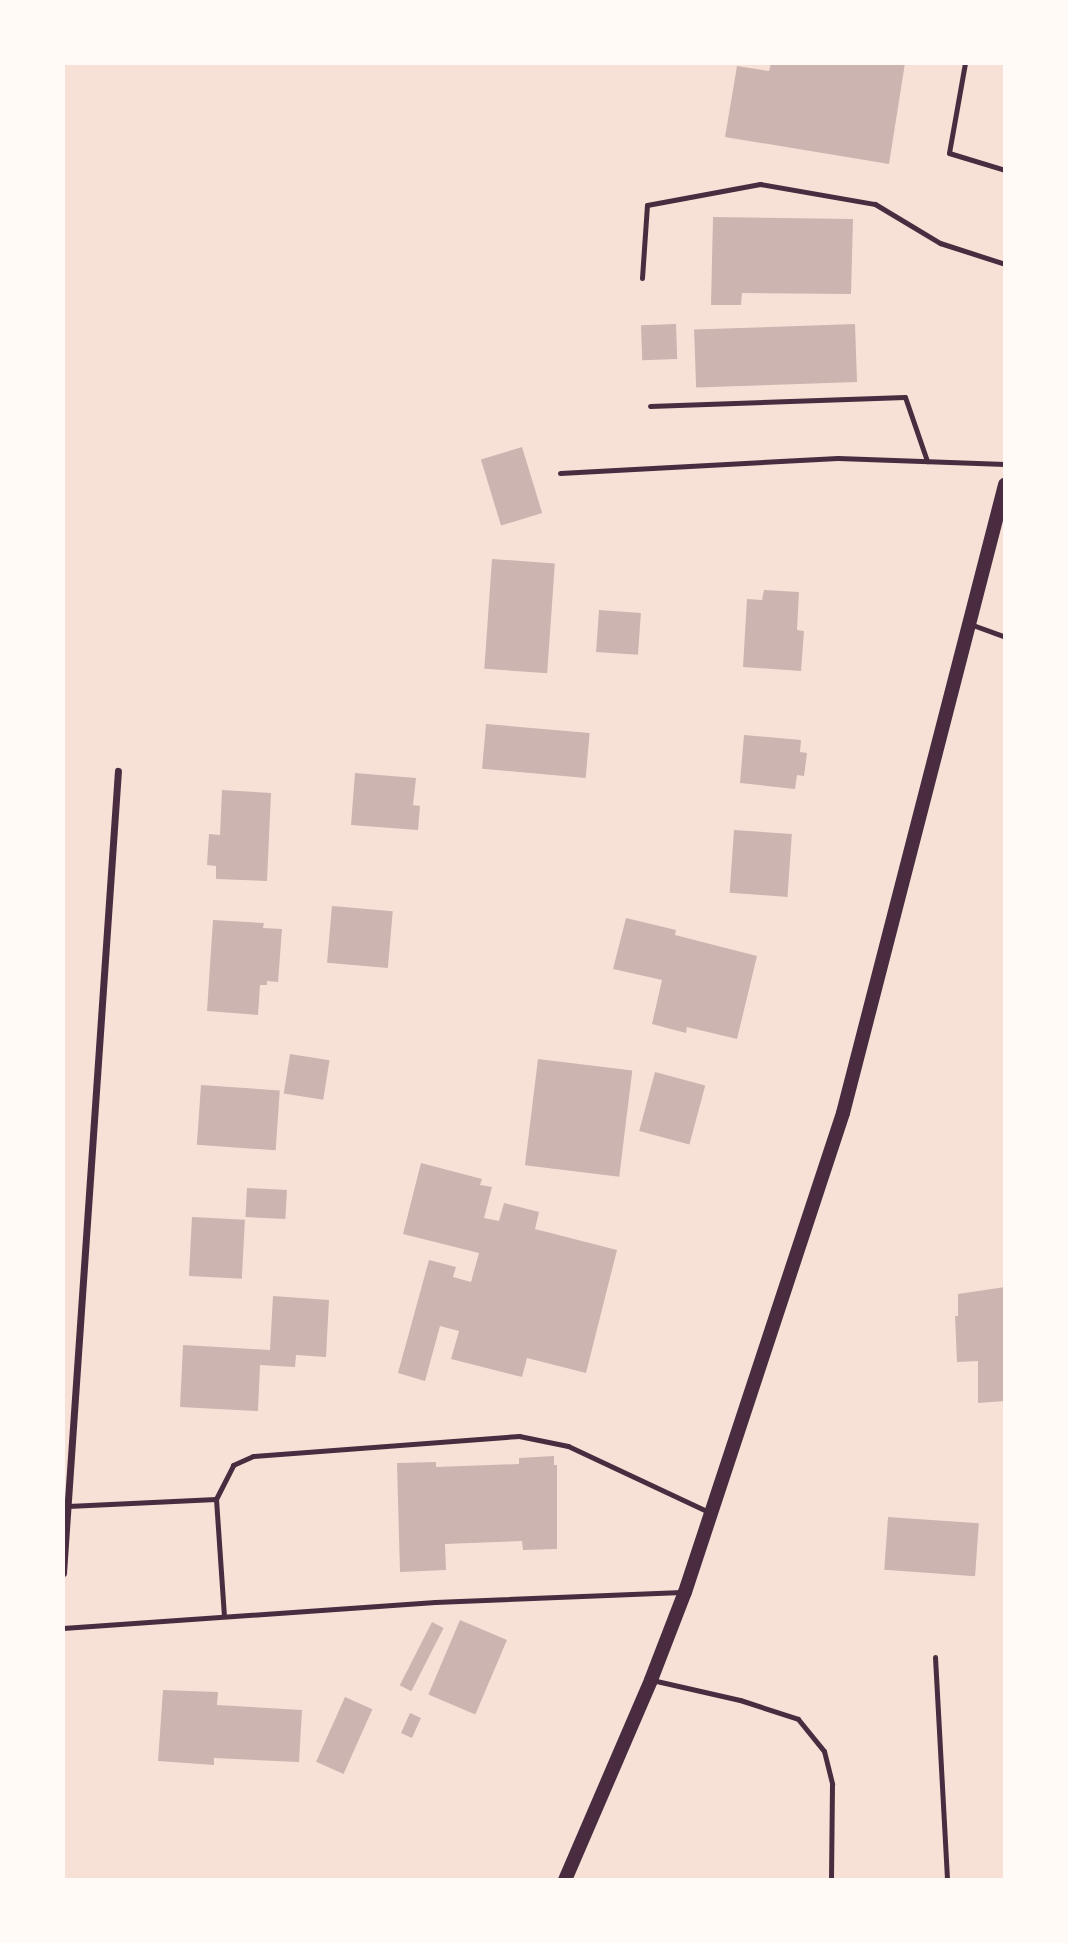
<!DOCTYPE html>
<html>
<head>
<meta charset="utf-8">
<style>
	body { margin:0 }
	#map { position:relative; width:1068px; height:1943px; overflow:hidden; background:#f7e1d7; font-family:Commissioner,sans-serif }
	div>[style] { position:absolute }
	.building>* { inset:0; background:#ccb4b1; transform-origin:0 0 }
	.service>* { height:5px; margin:-2.5px; padding:0 2.5px; transform-origin:2.5px; border-radius:2.5px; background:#4a2c40 }
	.minor>* { height:7px; margin:-3.5px; padding:0 3.5px; transform-origin:3.5px; border-radius:3.5px; background:#4a2c40 }
	.secondary>* { height:14px; margin:-7px; padding:0 7px; transform-origin:7px; border-radius:7px; background:#4a2c40 }
	span { translate:-50% -50%; white-space:nowrap; text-align:center; line-height:1.15; -webkit-text-stroke:5px #fffaf5; paint-order:stroke }
	.frame { position:absolute; inset:0; border:65px solid #fffaf5; pointer-events:none }
</style>
</head>
<body>
<div id="map">
	<div class="building">
		<i style="clip-path:polygon(771px 63px,905px 63px,889px 164px,725px 137px,737px 66px,769px 71px)"></i>
		<i style="clip-path:polygon(713px 217px,853px 219px,851px 294px,742px 293px,741px 305px,711px 305px)"></i>
		<i style="left:676px;top:324px;width:35px;height:35px;rotate:88deg"></i>
		<i style="left:855px;top:324px;width:58px;height:161px;rotate:88deg"></i>
		<i style="left:522px;top:447px;width:69px;height:43px;rotate:73deg"></i>
		<i style="left:492px;top:559px;width:63px;height:110px;rotate:4deg"></i>
		<i style="clip-path:polygon(764px 590px,799px 592px,797px 630px,804px 631px,801px 671px,743px 667px,747px 599px,762px 600px)"></i>
		<i style="left:599px;top:610px;width:42px;height:42px;rotate:4deg"></i>
		<i style="left:486px;top:724px;width:104px;height:45px;rotate:5deg"></i>
		<i style="clip-path:polygon(744px 735px,801px 740px,800px 752px,807px 753px,804px 776px,797px 775px,795px 789px,740px 783px)"></i>
		<i style="clip-path:polygon(355px 773px,416px 778px,413px 805px,420px 806px,418px 830px,351px 825px)"></i>
		<i style="clip-path:polygon(222px 790px,271px 793px,267px 881px,216px 879px,216px 866px,207px 865px,209px 834px,220px 835px)"></i>
		<i style="left:734px;top:830px;width:58px;height:63px;rotate:4deg"></i>
		<i style="left:332px;top:906px;width:61px;height:57px;rotate:5deg"></i>
		<i style="clip-path:polygon(626px 918px,676px 930px,675px 935px,757px 956px,737px 1039px,687px 1027px,686px 1033px,652px 1024px,662px 980px,613px 969px)"></i>
		<i style="clip-path:polygon(213px 920px,264px 923px,263px 928px,282px 929px,278px 982px,267px 981px,267px 985px,260px 985px,258px 1015px,207px 1011px)"></i>
		<i style="left:290px;top:1054px;width:40px;height:40px;rotate:9deg"></i>
		<i style="left:538px;top:1059px;width:95px;height:107px;rotate:7deg"></i>
		<i style="left:655px;top:1072px;width:52px;height:61px;rotate:15deg"></i>
		<i style="left:201px;top:1085px;width:79px;height:60px;rotate:4deg"></i>
		<i style="clip-path:polygon(421px 1163px,482px 1179px,480px 1185px,492px 1187px,484px 1218px,499px 1221px,504px 1203px,539px 1212px,535px 1229px,617px 1250px,586px 1373px,527px 1358px,522px 1377px,451px 1359px,459px 1331px,440px 1326px,425px 1381px,398px 1373px,429px 1260px,456px 1267px,453px 1277px,471px 1282px,479px 1253px,403px 1234px)"></i>
		<i style="left:247px;top:1188px;width:40px;height:29px;rotate:3deg"></i>
		<i style="left:192px;top:1217px;width:53px;height:59px;rotate:3deg"></i>
		<i style="clip-path:polygon(1005px 1287px,1005px 1401px,978px 1403px,978px 1361px,957px 1362px,955px 1316px,958px 1316px,958px 1294px)"></i>
		<i style="clip-path:polygon(273px 1296px,329px 1300px,326px 1357px,296px 1355px,295px 1367px,260px 1365px,258px 1411px,180px 1407px,183px 1345px,270px 1350px)"></i>
		<i style="clip-path:polygon(554px 1456px,554px 1465px,557px 1465px,557px 1549px,523px 1550px,522px 1541px,445px 1544px,446px 1570px,400px 1572px,397px 1463px,436px 1462px,436px 1467px,519px 1464px,519px 1458px)"></i>
		<i style="left:888px;top:1517px;width:91px;height:53px;rotate:4deg"></i>
		<i style="left:460px;top:1620px;width:51px;height:81px;rotate:23deg"></i>
		<i style="left:432px;top:1622px;width:13px;height:71px;rotate:27deg"></i>
		<i style="clip-path:polygon(163px 1690px,218px 1692px,217px 1705px,302px 1710px,299px 1762px,214px 1758px,214px 1765px,158px 1761px)"></i>
		<i style="left:345px;top:1697px;width:30px;height:71px;rotate:24deg"></i>
		<i style="left:410px;top:1713px;width:12px;height:22px;rotate:24deg"></i>
	</div>
	<div class="service">
		<i style="left:965px;top:63px;width:91px;rotate:100.1deg"></i>
		<i style="left:949px;top:153px;width:59px;rotate:16.9deg"></i>
		<i style="left:642px;top:278px;width:73px;rotate:-86.1deg"></i>
		<i style="left:647px;top:205px;width:115px;rotate:-10.5deg"></i>
		<i style="left:760px;top:184px;width:117px;rotate:9.9deg"></i>
		<i style="left:875px;top:204px;width:76px;rotate:31deg"></i>
		<i style="left:940px;top:243px;width:68px;rotate:17.9deg"></i>
		<i style="left:650px;top:406px;width:255px;rotate:-2deg"></i>
		<i style="left:905px;top:397px;width:68px;rotate:71deg"></i>
		<i style="left:560px;top:473px;width:278px;rotate:-3.1deg"></i>
		<i style="left:838px;top:458px;width:167px;rotate:2.1deg"></i>
		<i style="left:970px;top:624px;width:37px;rotate:20deg"></i>
		<i style="left:216px;top:1499px;width:38px;rotate:-63deg"></i>
		<i style="left:233px;top:1465px;width:22px;rotate:-24deg"></i>
		<i style="left:253px;top:1456px;width:267px;rotate:-4.3deg"></i>
		<i style="left:519px;top:1436px;width:50px;rotate:11.5deg"></i>
		<i style="left:568px;top:1446px;width:156px;rotate:25.1deg"></i>
		<i style="left:68px;top:1506px;width:148px;rotate:-2.7deg"></i>
		<i style="left:216px;top:1499px;width:116px;rotate:86.1deg"></i>
		<i style="left:63px;top:1628px;width:373px;rotate:-4deg"></i>
		<i style="left:435px;top:1602px;width:247px;rotate:-2.3deg"></i>
		<i style="left:935px;top:1657px;width:223px;rotate:86.9deg"></i>
		<i style="left:652px;top:1680px;width:90px;rotate:12.8deg"></i>
		<i style="left:740px;top:1700px;width:61px;rotate:18.1deg"></i>
		<i style="left:798px;top:1719px;width:41px;rotate:50.9deg"></i>
		<i style="left:824px;top:1751px;width:34px;rotate:76deg"></i>
		<i style="left:832px;top:1784px;width:96px;rotate:90.6deg"></i>
	</div>
	<div class="minor">
		<i style="left:63px;top:1573px;width:804px;rotate:-86.08deg"></i>
	</div>
	<div class="secondary">
		<i style="left:565px;top:1880px;width:218px;rotate:-66.7deg"></i>
		<i style="left:651px;top:1680px;width:94px;rotate:-68.9deg"></i>
		<i style="left:685px;top:1592px;width:504px;rotate:-71.74deg"></i>
		<i style="left:843px;top:1113px;width:649px;rotate:-75.54deg"></i>
	</div>
	<div class="frame"></div>
</div>
</body>
</html>
